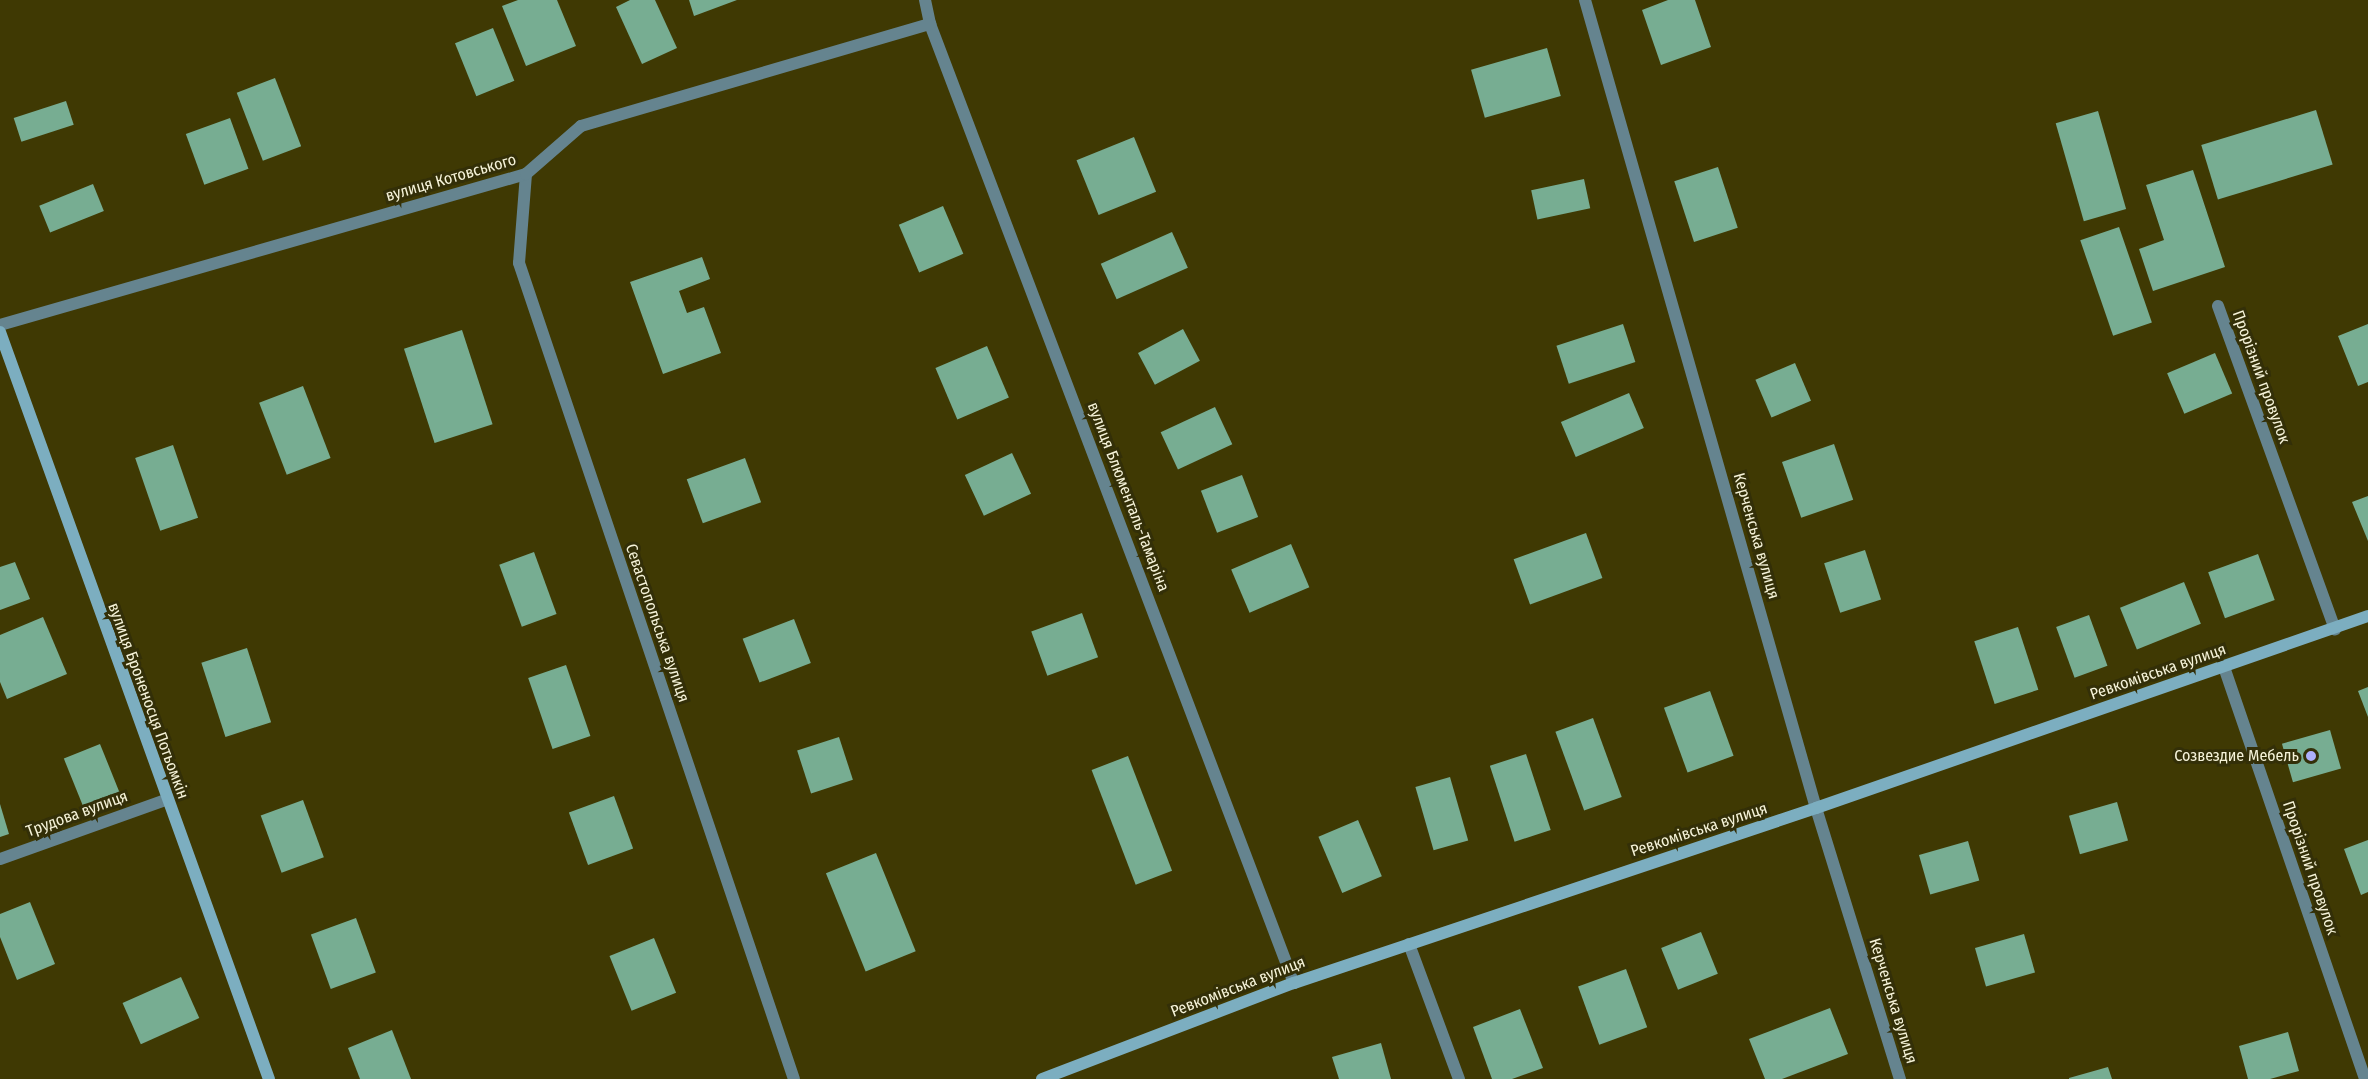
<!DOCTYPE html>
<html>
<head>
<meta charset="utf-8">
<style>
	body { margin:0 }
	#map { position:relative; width:2368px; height:1079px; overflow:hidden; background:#3f3903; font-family:"Fira Sans Condensed",sans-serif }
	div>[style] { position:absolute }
	.building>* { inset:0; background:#77ad92; transform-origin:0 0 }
	.street>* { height:12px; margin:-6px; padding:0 6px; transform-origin:6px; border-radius:6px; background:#65848f }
	.secondary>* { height:12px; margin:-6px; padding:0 6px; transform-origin:6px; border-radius:6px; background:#7caec0 }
	.dots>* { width:16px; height:16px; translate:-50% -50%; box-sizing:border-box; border:3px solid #332f08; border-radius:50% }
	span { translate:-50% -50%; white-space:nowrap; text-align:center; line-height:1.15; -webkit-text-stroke:6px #332f08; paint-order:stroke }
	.street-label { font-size:16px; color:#f6f3d9 }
	.poi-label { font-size:16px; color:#f6f3d9 }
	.right { translate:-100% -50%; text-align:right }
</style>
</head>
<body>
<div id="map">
	<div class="building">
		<i style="clip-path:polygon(518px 0,557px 0,576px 46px,526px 66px,502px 6px)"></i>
		<i style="clip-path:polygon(630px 0,655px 0,677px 48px,642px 64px,616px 7px)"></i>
		<i style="clip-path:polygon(689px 0,737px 0,694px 16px)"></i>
		<i style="clip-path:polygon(1668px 0,1695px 0,1711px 47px,1661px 65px,1642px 10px)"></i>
		<i style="left:493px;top:28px;width:57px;height:41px;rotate:68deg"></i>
		<i style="left:1547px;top:48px;width:50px;height:79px;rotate:74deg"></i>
		<i style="left:275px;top:78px;width:73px;height:41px;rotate:69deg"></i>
		<i style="left:66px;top:101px;width:25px;height:55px;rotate:72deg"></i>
		<i style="left:2316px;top:110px;width:57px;height:120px;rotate:73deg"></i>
		<i style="left:2098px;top:111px;width:102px;height:44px;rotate:74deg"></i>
		<i style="left:230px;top:118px;width:54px;height:47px;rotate:70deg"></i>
		<i style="left:1134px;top:137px;width:59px;height:62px;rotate:68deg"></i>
		<i style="left:1718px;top:167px;width:64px;height:46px;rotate:72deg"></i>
		<i style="clip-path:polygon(2193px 170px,2225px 267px,2153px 291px,2139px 249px,2164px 240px,2146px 185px)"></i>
		<i style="left:1584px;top:179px;width:30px;height:54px;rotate:78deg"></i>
		<i style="left:93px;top:184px;width:29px;height:58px;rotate:68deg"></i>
		<i style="left:943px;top:206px;width:52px;height:48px;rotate:67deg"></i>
		<i style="left:2119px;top:227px;width:101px;height:41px;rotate:71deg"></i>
		<i style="left:1172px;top:232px;width:39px;height:78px;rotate:66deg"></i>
		<i style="clip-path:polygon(702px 257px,710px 279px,679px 291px,687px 313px,704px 307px,721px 353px,663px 374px,630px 282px)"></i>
		<i style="left:1623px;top:324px;width:40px;height:70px;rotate:72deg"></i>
		<i style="clip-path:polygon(2368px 324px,2368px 382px,2358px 386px,2338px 336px)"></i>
		<i style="left:1183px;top:329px;width:36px;height:51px;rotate:62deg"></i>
		<i style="left:462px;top:330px;width:99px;height:61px;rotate:72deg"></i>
		<i style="left:987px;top:346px;width:56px;height:56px;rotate:67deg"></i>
		<i style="left:2215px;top:353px;width:44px;height:52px;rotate:67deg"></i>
		<i style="left:1795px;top:363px;width:41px;height:43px;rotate:67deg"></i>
		<i style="left:303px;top:386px;width:77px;height:47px;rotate:69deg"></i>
		<i style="left:1629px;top:393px;width:38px;height:74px;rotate:67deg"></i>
		<i style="left:1215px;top:407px;width:41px;height:60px;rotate:65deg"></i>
		<i style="left:1834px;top:444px;width:59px;height:55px;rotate:71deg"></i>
		<i style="left:173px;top:445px;width:77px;height:40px;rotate:71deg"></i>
		<i style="left:1012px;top:453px;width:45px;height:52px;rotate:65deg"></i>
		<i style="left:745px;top:458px;width:47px;height:62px;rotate:70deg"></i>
		<i style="left:1242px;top:475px;width:45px;height:44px;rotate:69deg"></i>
		<i style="clip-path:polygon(2368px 496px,2368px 541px,2352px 502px)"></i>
		<i style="left:1586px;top:533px;width:48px;height:77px;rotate:70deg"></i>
		<i style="left:1291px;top:544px;width:47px;height:65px;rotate:67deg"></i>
		<i style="left:1865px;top:550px;width:52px;height:43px;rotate:72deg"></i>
		<i style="left:534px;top:552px;width:66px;height:37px;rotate:70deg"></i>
		<i style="left:2258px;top:554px;width:49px;height:53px;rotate:70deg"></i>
		<i style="clip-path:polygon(15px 562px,30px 599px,0 610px,0 567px)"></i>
		<i style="left:2184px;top:582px;width:45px;height:69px;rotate:68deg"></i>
		<i style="left:1082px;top:613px;width:47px;height:54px;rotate:70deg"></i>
		<i style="left:2089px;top:615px;width:54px;height:35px;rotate:70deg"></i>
		<i style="clip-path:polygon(43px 617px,67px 674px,7px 699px,0 682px,0 635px)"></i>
		<i style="left:794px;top:619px;width:47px;height:55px;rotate:69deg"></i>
		<i style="left:2018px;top:627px;width:66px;height:46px;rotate:72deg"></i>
		<i style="left:247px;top:648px;width:78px;height:48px;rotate:72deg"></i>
		<i style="left:566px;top:665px;width:75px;height:40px;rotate:71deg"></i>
		<i style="clip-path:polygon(2368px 687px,2368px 717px,2358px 691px)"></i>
		<i style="left:1710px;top:691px;width:69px;height:49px;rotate:70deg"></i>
		<i style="left:1593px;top:718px;width:84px;height:40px;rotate:70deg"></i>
		<i style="left:2330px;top:730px;width:40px;height:50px;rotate:74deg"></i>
		<i style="left:839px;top:737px;width:45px;height:44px;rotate:72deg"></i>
		<i style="left:100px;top:744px;width:53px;height:39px;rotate:68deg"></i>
		<i style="left:1526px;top:754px;width:80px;height:38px;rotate:72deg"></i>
		<i style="left:1128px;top:756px;width:123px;height:39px;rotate:69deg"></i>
		<i style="left:1450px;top:777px;width:66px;height:36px;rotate:74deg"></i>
		<i style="left:614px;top:796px;width:56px;height:48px;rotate:70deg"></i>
		<i style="left:303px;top:800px;width:61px;height:45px;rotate:70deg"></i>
		<i style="left:2117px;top:802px;width:40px;height:50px;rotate:74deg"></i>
		<i style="clip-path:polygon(0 804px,9px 834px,0 837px)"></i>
		<i style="left:1358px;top:820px;width:61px;height:43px;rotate:67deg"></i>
		<i style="clip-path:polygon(2368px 840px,2368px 892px,2361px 895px,2344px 849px)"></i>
		<i style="left:1968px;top:841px;width:41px;height:51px;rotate:74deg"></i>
		<i style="left:876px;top:853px;width:106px;height:54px;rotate:68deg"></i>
		<i style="clip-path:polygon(30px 902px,55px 964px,17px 980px,0 937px,0 914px)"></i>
		<i style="left:356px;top:918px;width:58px;height:48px;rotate:70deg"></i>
		<i style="left:1701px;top:932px;width:45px;height:43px;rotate:68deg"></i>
		<i style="left:2024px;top:934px;width:40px;height:51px;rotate:74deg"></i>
		<i style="left:654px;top:938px;width:59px;height:48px;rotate:68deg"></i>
		<i style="left:1626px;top:969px;width:62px;height:51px;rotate:70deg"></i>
		<i style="left:181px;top:977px;width:45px;height:64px;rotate:66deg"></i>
		<i style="clip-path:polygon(1830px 1008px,1848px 1054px,1782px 1079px,1765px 1079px,1749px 1039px)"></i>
		<i style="clip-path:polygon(1520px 1009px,1543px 1068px,1512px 1079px,1492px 1079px,1473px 1027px)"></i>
		<i style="clip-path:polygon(392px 1030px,411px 1079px,360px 1079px,348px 1048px)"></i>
		<i style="clip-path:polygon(2288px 1032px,2299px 1071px,2270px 1079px,2248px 1079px,2239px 1046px)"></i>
		<i style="clip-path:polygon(1381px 1043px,1391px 1079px,1339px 1079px,1332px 1057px)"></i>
		<i style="clip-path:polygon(2108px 1067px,2112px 1079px,2069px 1079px,2069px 1078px)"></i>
	</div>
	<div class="street">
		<i style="left:925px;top:0;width:25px;rotate:78deg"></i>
		<i style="left:930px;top:24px;width:1026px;rotate:69.22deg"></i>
		<i style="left:1585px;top:0;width:840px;rotate:74.05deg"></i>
		<i style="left:1816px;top:808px;width:284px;rotate:72.8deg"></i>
		<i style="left:526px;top:174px;width:89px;rotate:94.5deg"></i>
		<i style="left:519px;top:263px;width:861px;rotate:71.38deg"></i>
		<i style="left:2218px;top:306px;width:344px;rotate:70.1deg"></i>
		<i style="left:0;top:325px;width:547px;rotate:-16.02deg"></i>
		<i style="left:526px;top:174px;width:73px;rotate:-41.1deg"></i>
		<i style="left:581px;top:126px;width:364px;rotate:-16.3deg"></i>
		<i style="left:2224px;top:667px;width:435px;rotate:71.1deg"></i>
		<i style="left:0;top:859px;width:176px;rotate:-19.6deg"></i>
		<i style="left:1409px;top:944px;width:144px;rotate:69.7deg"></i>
	</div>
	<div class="secondary">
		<i style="left:0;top:332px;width:794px;rotate:70.2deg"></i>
		<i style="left:1042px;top:1079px;width:270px;rotate:-20.9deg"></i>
		<i style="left:1294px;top:983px;width:551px;rotate:-18.53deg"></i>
		<i style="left:1816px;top:808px;width:584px;rotate:-19.18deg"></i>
	</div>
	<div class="dots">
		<i style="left:2311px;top:756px;background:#adaffb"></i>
	</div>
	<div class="street-label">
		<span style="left:451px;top:178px;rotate:-16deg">вулиця Котовського</span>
		<span style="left:2261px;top:377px;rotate:70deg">Прорізний провулок</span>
		<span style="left:1128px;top:497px;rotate:69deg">вулиця Блюменталь-Тамаріна</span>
		<span style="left:1756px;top:536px;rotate:74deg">Керченська вулиця</span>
		<span style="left:657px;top:623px;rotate:71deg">Севастопольська вулиця</span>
		<span style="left:2158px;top:672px;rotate:-19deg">Ревкомівська вулиця</span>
		<span style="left:148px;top:701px;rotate:70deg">вулиця Броненосця Потьомкін</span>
		<span style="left:77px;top:814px;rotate:-20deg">Трудова вулиця</span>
		<span style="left:1699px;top:830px;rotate:-18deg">Ревкомівська вулиця</span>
		<span style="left:2310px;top:868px;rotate:71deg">Прорізний провулок</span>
		<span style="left:1238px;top:987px;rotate:-21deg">Ревкомівська вулиця</span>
		<span style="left:1893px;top:1001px;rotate:73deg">Керченська вулиця</span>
	</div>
	<div class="poi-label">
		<span class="right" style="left:2299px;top:756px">Созвездие Мебель</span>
	</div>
</div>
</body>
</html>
